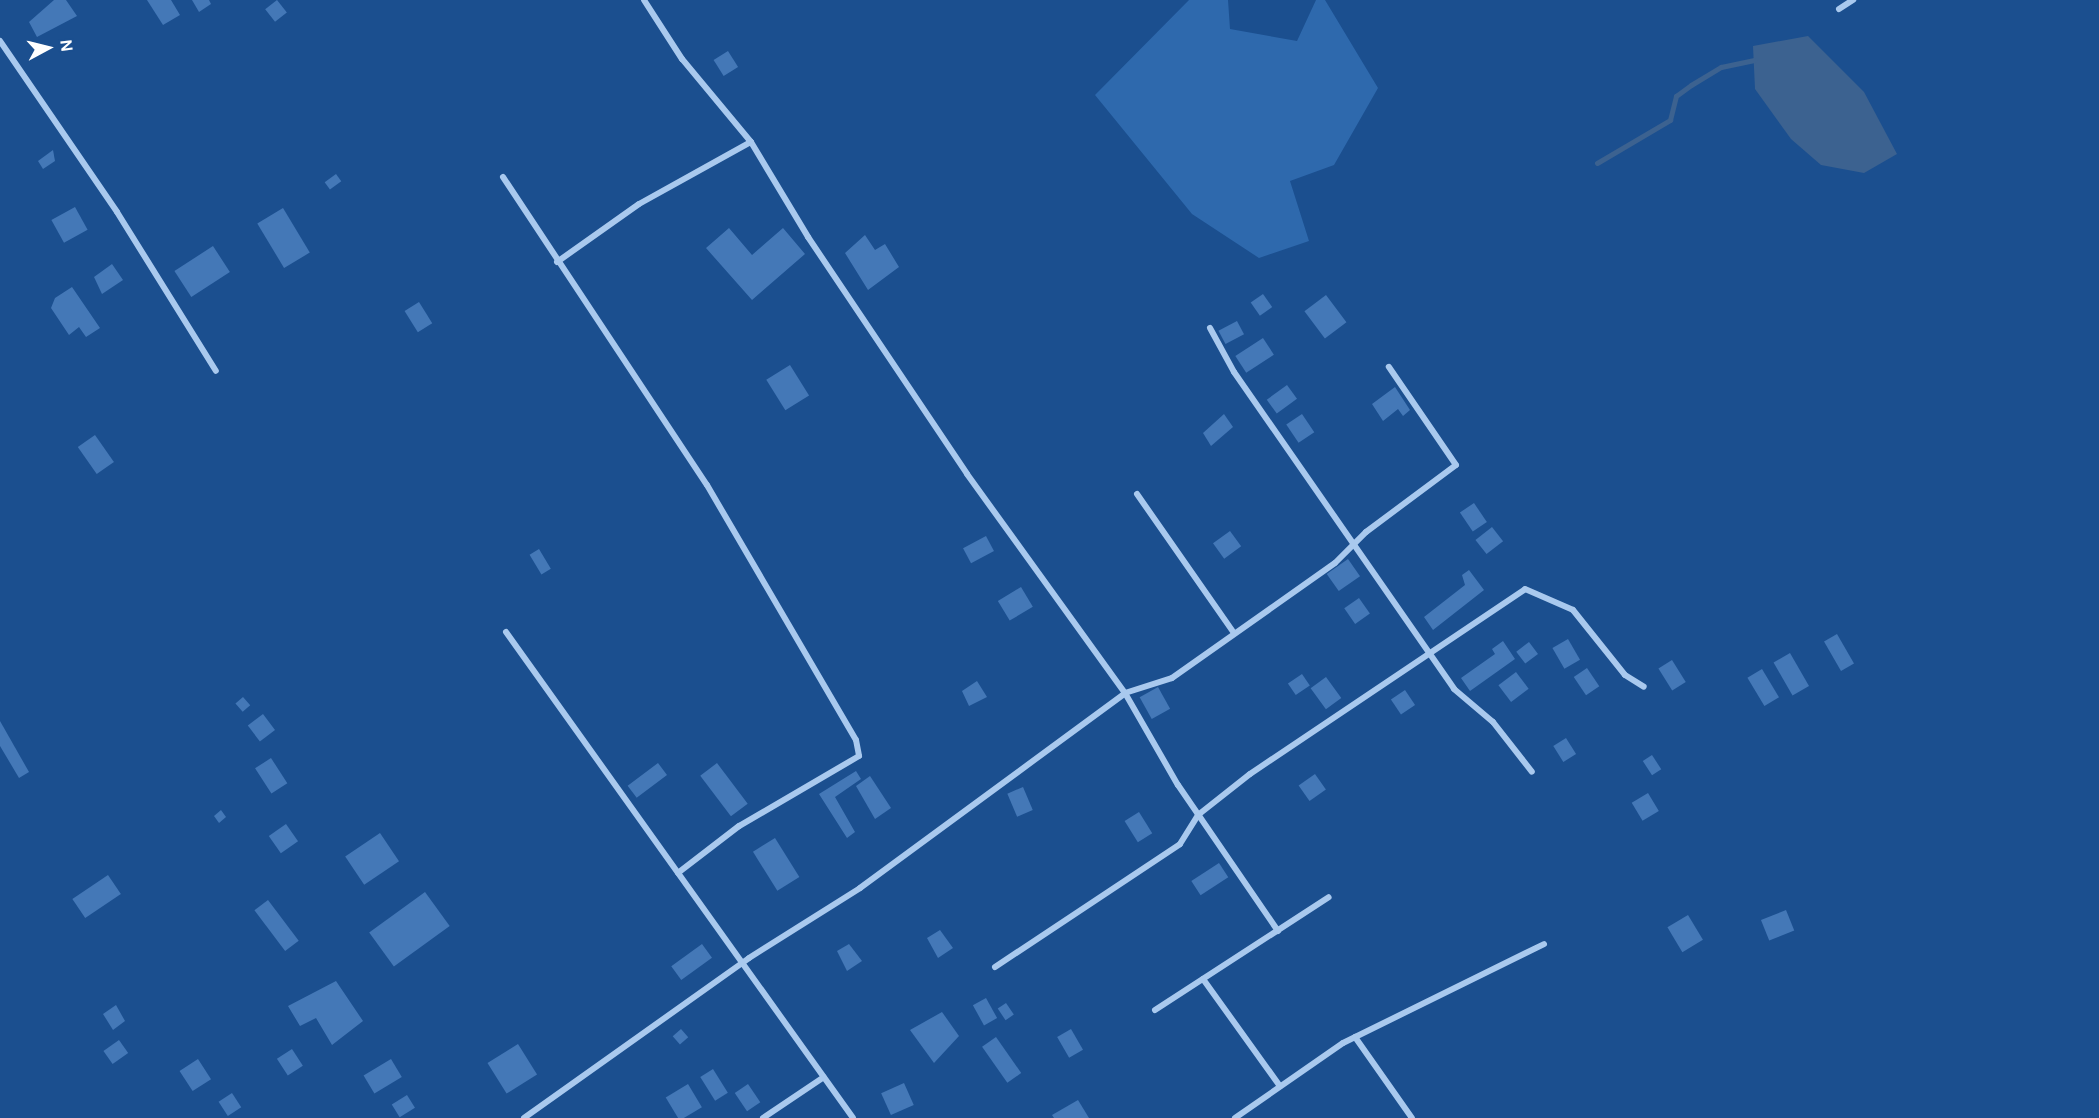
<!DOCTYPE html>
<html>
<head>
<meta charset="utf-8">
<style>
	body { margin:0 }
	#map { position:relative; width:2099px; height:1118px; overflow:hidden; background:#1b4f8f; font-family:"DM Sans",sans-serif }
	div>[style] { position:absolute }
	.green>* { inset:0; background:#2e69ad }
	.water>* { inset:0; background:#3c6290 }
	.stream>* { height:5px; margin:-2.5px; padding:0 2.5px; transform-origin:2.5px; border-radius:2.5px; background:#3c6290 }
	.building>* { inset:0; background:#4478b7; transform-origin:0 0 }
	.minor>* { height:6px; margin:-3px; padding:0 3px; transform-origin:3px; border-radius:3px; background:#a9c9ee }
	span { translate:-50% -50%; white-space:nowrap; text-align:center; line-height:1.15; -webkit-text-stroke:4.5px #1b4f8f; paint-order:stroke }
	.north { position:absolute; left:18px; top:18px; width:60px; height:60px; -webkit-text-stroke:4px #1b4f8f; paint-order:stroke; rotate:83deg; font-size:16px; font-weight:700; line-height:24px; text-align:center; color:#fff }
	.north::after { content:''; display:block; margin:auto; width:21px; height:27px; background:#fff; clip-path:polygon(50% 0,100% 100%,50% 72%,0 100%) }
</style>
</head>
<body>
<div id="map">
	<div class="green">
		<i style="clip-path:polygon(1189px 0,1228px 0,1230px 29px,1297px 41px,1316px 0,1325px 0,1378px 88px,1334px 165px,1290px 181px,1309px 241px,1259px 258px,1192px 214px,1095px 95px)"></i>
	</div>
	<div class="water">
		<i style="clip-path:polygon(1808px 36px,1864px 92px,1897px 154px,1864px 173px,1821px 165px,1791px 139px,1755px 89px,1753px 46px)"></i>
	</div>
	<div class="stream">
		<i style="left:1597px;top:163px;width:85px;rotate:-30.5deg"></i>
		<i style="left:1670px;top:120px;width:25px;rotate:-76deg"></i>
		<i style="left:1676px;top:96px;width:19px;rotate:-36deg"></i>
		<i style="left:1691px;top:85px;width:35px;rotate:-31deg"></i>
		<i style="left:1721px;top:67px;width:34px;rotate:-12deg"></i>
	</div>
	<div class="building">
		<i style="clip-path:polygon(54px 0,66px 0,77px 16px,37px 37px,29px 22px)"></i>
		<i style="clip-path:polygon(147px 0,171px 0,180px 15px,163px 25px)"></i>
		<i style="clip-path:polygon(192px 0,209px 0,211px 4px,199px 12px)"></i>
		<i style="left:277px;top:0;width:16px;height:15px;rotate:52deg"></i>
		<i style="left:728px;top:51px;width:19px;height:17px;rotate:58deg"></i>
		<i style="clip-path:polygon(53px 150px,55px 161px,43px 169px,38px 161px)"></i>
		<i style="left:336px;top:174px;width:9px;height:14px;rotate:54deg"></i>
		<i style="left:75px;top:207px;width:26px;height:27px;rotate:61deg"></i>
		<i style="left:283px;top:208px;width:52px;height:30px;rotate:59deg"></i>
		<i style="clip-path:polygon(729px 228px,752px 255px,783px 228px,805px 254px,752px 300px,706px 248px)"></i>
		<i style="clip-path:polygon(865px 235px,875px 250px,885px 244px,899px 267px,868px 290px,845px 253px)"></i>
		<i style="left:213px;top:246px;width:31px;height:46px;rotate:57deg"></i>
		<i style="clip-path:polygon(112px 264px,123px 280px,102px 294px,94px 277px)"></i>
		<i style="clip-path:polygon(72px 287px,100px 328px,86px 337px,79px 327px,69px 335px,51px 308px,55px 298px)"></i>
		<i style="left:1263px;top:294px;width:16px;height:15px;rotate:55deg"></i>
		<i style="left:1326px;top:295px;width:34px;height:27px;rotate:53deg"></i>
		<i style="left:419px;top:302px;width:25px;height:17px;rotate:58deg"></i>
		<i style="left:1237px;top:321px;width:15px;height:21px;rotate:62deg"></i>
		<i style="left:1263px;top:338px;width:20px;height:33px;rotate:57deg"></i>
		<i style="left:790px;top:365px;width:36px;height:28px;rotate:58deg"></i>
		<i style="left:1287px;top:385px;width:17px;height:25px;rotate:54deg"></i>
		<i style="clip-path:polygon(1395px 387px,1410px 410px,1403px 416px,1398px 409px,1383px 421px,1372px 404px)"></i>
		<i style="clip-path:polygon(1224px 414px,1233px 427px,1211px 446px,1203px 433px)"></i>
		<i style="left:1302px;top:414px;width:22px;height:19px;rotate:56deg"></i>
		<i style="left:95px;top:435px;width:33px;height:21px;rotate:55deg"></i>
		<i style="left:1474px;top:503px;width:23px;height:17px;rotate:56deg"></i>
		<i style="left:1492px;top:527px;width:18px;height:21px;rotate:52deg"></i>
		<i style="left:1230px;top:531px;width:19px;height:21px;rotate:54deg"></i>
		<i style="left:986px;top:536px;width:17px;height:26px;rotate:62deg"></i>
		<i style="left:539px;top:549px;width:23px;height:11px;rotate:59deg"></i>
		<i style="left:1348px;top:559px;width:21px;height:26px;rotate:55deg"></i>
		<i style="clip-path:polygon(1469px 570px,1484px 590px,1433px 630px,1424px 617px,1465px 585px,1462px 575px)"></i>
		<i style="left:1021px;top:587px;width:23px;height:27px;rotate:59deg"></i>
		<i style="left:1359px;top:598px;width:19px;height:18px;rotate:55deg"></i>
		<i style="left:1837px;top:634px;width:34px;height:15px;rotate:60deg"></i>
		<i style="left:1568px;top:639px;width:24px;height:18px;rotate:60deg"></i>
		<i style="clip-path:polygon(1503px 641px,1515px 659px,1470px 691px,1461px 678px,1495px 654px,1492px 649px)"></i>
		<i style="left:1529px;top:642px;width:15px;height:16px;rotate:53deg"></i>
		<i style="left:1790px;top:653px;width:38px;height:19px;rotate:60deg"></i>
		<i style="left:1672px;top:660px;width:26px;height:16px;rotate:58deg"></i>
		<i style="left:1587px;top:668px;width:22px;height:16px;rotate:56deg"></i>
		<i style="left:1762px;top:669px;width:33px;height:17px;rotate:59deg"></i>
		<i style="left:1516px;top:672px;width:21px;height:22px;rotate:53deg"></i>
		<i style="left:1302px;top:674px;width:14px;height:17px;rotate:56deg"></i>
		<i style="left:1326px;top:677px;width:26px;height:19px;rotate:54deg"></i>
		<i style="clip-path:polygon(977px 681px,987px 697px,969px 706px,962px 691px)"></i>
		<i style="left:1158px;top:687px;width:25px;height:21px;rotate:61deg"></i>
		<i style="left:1405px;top:690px;width:18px;height:17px;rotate:56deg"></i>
		<i style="left:243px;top:697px;width:11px;height:10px;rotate:49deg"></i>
		<i style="left:263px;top:714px;width:20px;height:19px;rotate:53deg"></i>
		<i style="clip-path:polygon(0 721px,29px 772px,19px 778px,0 746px)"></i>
		<i style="left:1566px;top:738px;width:19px;height:15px;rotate:58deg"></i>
		<i style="left:1652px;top:755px;width:17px;height:11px;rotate:57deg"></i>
		<i style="left:271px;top:758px;width:30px;height:19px;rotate:57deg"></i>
		<i style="left:658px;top:763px;width:15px;height:38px;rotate:53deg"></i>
		<i style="left:717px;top:763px;width:51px;height:21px;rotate:53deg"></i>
		<i style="clip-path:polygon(856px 771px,861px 779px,835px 797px,855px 832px,847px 838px,819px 794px)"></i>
		<i style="left:1315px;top:774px;width:19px;height:20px;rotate:55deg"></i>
		<i style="clip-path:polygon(870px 776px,891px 808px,875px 819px,856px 786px)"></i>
		<i style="left:1023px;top:787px;width:25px;height:17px;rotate:67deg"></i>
		<i style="left:1648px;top:793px;width:21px;height:19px;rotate:59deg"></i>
		<i style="clip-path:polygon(221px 810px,226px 817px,219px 823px,214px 816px)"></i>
		<i style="left:1139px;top:812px;width:25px;height:17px;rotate:58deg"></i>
		<i style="left:286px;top:824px;width:21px;height:21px;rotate:55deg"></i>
		<i style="left:380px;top:833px;width:34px;height:42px;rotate:56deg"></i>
		<i style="left:775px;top:838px;width:46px;height:26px;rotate:58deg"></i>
		<i style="left:1219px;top:863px;width:17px;height:33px;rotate:57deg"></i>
		<i style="left:108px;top:875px;width:23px;height:43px;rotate:56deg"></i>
		<i style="left:425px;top:892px;width:42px;height:69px;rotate:54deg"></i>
		<i style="left:268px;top:900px;width:51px;height:17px;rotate:53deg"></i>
		<i style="left:1786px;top:910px;width:22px;height:27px;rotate:68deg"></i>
		<i style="left:1688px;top:915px;width:29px;height:24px;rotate:59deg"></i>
		<i style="clip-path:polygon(940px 930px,953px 948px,938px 958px,927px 938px)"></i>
		<i style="left:702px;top:944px;width:17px;height:38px;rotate:54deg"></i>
		<i style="clip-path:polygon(849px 944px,862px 961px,847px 971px,837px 951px)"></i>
		<i style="clip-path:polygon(336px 981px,363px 1021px,332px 1045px,316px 1018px,300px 1026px,288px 1006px)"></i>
		<i style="left:986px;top:998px;width:23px;height:15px;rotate:61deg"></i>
		<i style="left:1006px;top:1003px;width:14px;height:10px;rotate:56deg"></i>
		<i style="clip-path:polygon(116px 1005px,125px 1021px,113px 1030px,103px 1014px)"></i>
		<i style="clip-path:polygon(942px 1012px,959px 1036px,934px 1063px,910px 1030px)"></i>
		<i style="left:681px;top:1029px;width:11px;height:11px;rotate:49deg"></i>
		<i style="left:1071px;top:1029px;width:24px;height:16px;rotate:60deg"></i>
		<i style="left:996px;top:1037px;width:44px;height:17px;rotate:55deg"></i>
		<i style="left:119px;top:1040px;width:16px;height:19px;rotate:55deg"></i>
		<i style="left:518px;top:1044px;width:36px;height:36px;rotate:58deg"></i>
		<i style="left:292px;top:1049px;width:20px;height:18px;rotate:57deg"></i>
		<i style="left:198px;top:1059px;width:24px;height:22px;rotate:57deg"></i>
		<i style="left:391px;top:1059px;width:21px;height:32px;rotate:59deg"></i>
		<i style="left:713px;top:1069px;width:28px;height:15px;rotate:58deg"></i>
		<i style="left:904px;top:1083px;width:24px;height:25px;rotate:66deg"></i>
		<i style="left:688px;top:1084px;width:27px;height:26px;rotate:59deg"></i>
		<i style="left:748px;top:1084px;width:22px;height:16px;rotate:56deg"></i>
		<i style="left:232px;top:1093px;width:17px;height:16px;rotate:57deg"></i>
		<i style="left:407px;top:1095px;width:15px;height:18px;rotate:58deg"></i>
		<i style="clip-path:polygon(1078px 1100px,1089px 1118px,1054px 1118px,1052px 1115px)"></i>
	</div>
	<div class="minor">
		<i style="left:1839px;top:9px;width:17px;rotate:-33deg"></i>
		<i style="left:0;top:41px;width:207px;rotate:55.6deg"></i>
		<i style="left:117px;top:212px;width:187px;rotate:58.1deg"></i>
		<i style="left:751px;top:142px;width:111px;rotate:59deg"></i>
		<i style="left:808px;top:237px;width:285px;rotate:56.1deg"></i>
		<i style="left:967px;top:474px;width:270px;rotate:54.2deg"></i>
		<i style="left:1125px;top:693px;width:106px;rotate:60.1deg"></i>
		<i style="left:1178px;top:785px;width:177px;rotate:55.6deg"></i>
		<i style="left:503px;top:177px;width:369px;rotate:56.5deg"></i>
		<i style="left:707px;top:485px;width:295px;rotate:59.7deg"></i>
		<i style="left:856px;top:740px;width:16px;rotate:79deg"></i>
		<i style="left:859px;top:756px;width:139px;rotate:149.7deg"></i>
		<i style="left:739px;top:826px;width:77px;rotate:142.4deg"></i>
		<i style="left:557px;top:262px;width:100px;rotate:-35.3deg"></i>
		<i style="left:639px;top:204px;width:128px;rotate:-29deg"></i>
		<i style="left:751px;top:142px;width:108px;rotate:-129.7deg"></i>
		<i style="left:682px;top:59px;width:70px;rotate:-122.8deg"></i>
		<i style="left:1210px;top:328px;width:50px;rotate:61.4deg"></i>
		<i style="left:1234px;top:372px;width:386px;rotate:55.2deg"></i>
		<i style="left:1454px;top:689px;width:51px;rotate:40.2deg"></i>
		<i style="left:1493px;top:722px;width:63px;rotate:52deg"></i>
		<i style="left:1137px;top:494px;width:169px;rotate:55.1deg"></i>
		<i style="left:506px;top:632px;width:597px;rotate:54.47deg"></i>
		<i style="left:995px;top:967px;width:222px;rotate:-33.6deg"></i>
		<i style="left:1180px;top:844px;width:34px;rotate:-58deg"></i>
		<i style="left:1198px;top:815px;width:66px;rotate:-38.3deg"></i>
		<i style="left:1250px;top:774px;width:331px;rotate:-33.9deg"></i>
		<i style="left:1525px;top:589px;width:52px;rotate:23.6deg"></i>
		<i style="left:1573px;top:610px;width:83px;rotate:51.3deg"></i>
		<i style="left:1625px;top:675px;width:22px;rotate:32deg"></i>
		<i style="left:1203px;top:979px;width:132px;rotate:54.3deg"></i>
		<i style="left:1155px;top:1010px;width:207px;rotate:-33deg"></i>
		<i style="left:1355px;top:1037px;width:99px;rotate:54.9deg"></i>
		<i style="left:524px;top:1118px;width:276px;rotate:-35.4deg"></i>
		<i style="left:749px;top:958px;width:131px;rotate:-32.2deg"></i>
		<i style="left:860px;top:888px;width:329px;rotate:-36.3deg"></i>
		<i style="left:1125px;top:693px;width:49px;rotate:-17.7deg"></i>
		<i style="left:1172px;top:678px;width:199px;rotate:-35.2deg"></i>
		<i style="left:1335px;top:563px;width:44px;rotate:-45deg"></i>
		<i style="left:1366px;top:532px;width:112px;rotate:-36.7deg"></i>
		<i style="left:1456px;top:465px;width:119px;rotate:-124.4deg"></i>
		<i style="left:763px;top:1118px;width:73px;rotate:-33.9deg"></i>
		<i style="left:1235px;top:1118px;width:131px;rotate:-34.8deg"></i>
		<i style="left:1343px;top:1043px;width:224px;rotate:-26.2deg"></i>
	</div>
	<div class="north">N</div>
</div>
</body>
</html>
